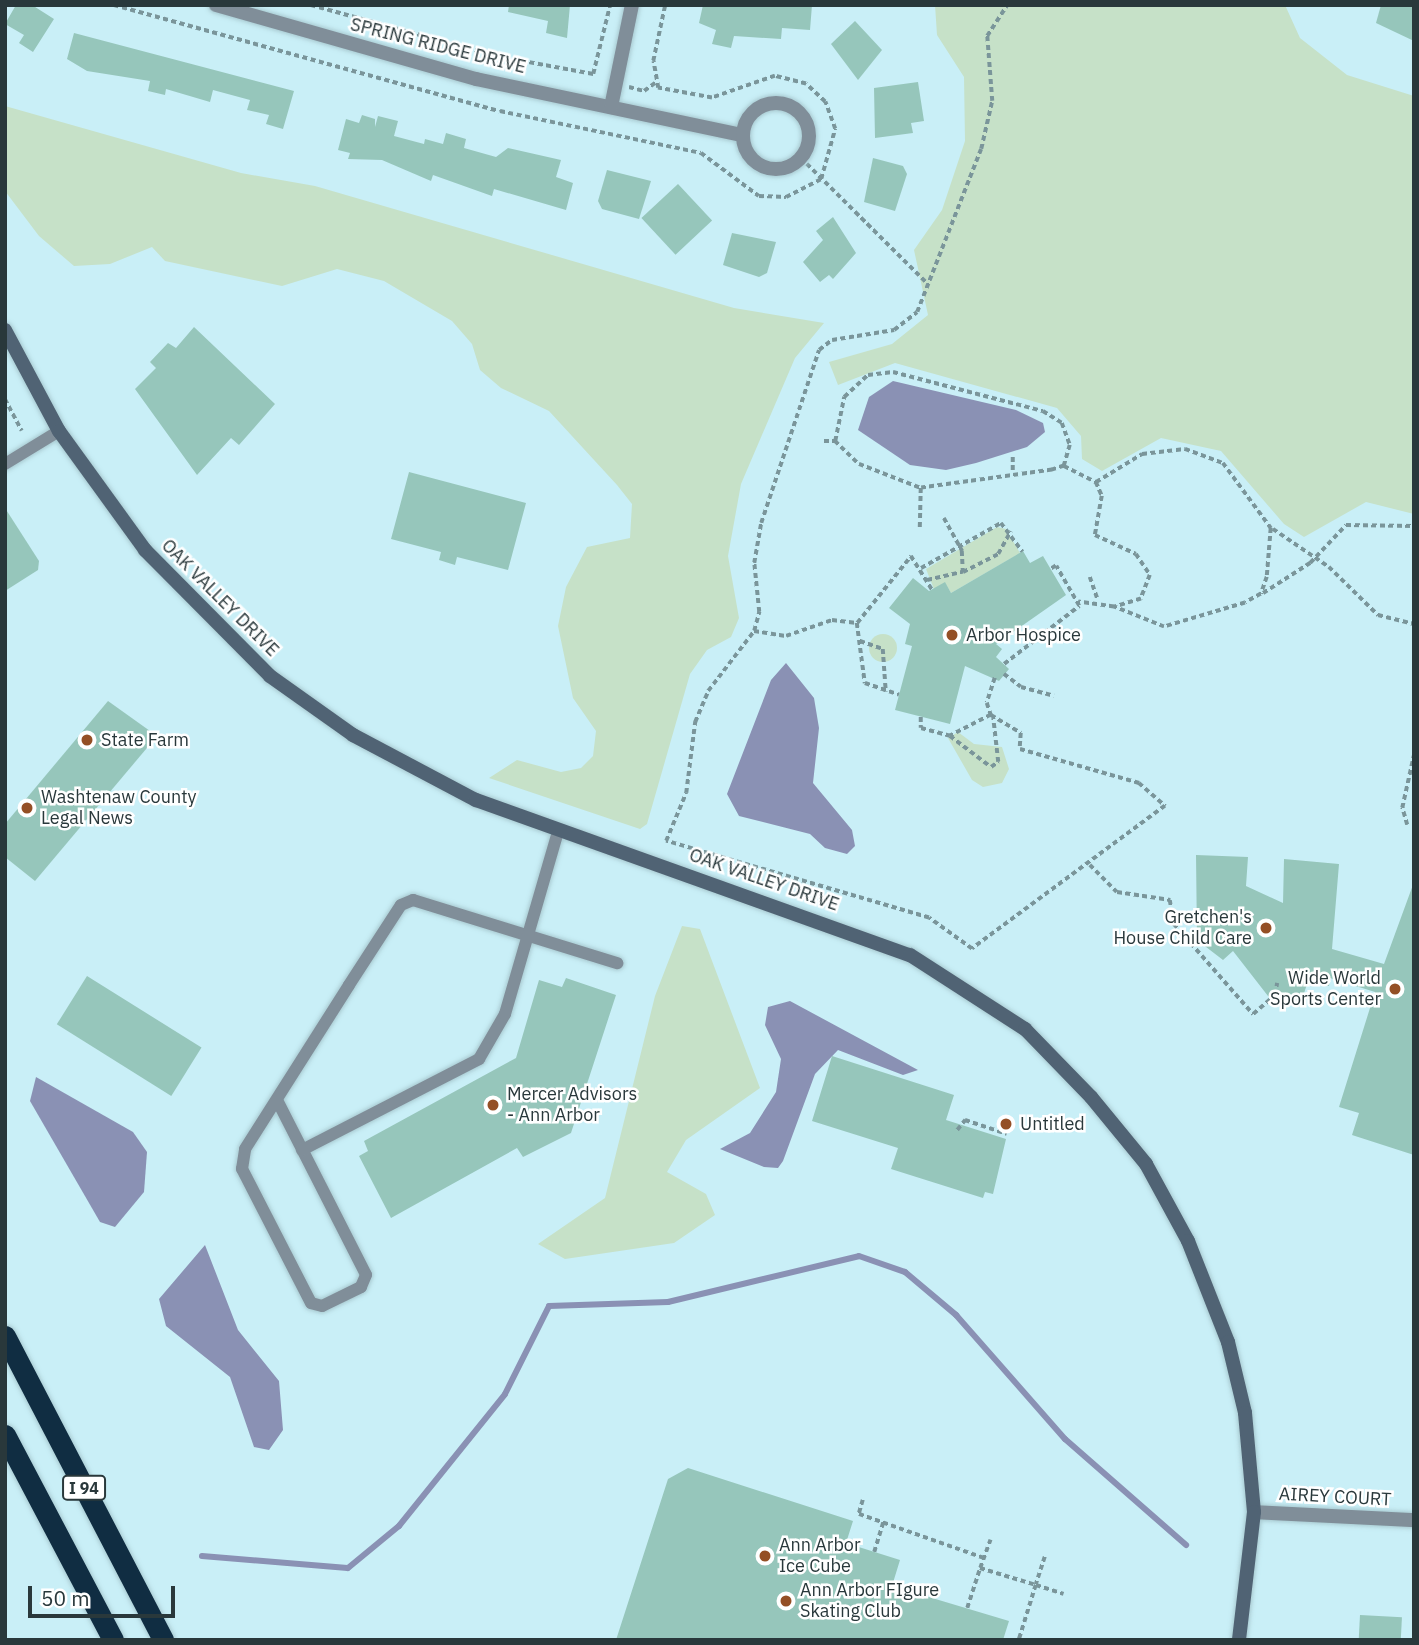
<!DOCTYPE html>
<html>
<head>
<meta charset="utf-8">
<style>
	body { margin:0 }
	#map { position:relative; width:1419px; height:1645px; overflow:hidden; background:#c9eff7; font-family:"IBM Plex Sans",sans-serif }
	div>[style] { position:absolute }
	.green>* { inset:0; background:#c6e1c8 }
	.round { border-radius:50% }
	.water>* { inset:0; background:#8a91b4 }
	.stream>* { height:6px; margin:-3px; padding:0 3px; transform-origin:3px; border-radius:3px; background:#8a91b4 }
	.building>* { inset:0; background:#96c6bb; transform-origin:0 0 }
	.path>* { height:3.5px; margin-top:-1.75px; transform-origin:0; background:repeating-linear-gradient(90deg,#7a959a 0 5px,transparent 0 8.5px) }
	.roads { filter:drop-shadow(0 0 2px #a9cad1) drop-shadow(0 0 2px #a9cad1) }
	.lane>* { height:12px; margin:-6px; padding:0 6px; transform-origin:6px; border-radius:6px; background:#808e99 }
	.street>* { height:14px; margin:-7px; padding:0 7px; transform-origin:7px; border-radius:7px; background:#808e99 }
	.street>.ring { margin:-7px; padding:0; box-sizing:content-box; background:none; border:14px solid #808e99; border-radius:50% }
	.secondary>* { height:14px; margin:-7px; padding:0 7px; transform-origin:7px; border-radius:7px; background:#506374 }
	.highway>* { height:21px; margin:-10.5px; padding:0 10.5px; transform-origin:10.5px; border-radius:10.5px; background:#102d42 }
	.dots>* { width:19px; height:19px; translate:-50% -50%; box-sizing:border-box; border:4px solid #fff; border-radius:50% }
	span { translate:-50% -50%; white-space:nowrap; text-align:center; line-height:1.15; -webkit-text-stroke:5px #fff; paint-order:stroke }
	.shield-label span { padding:2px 5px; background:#fff; border:2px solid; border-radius:5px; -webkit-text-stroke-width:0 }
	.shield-label { font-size:16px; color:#29383b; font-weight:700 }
	.street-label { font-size:18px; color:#29383b }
	.poi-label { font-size:18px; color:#29383b }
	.left { translate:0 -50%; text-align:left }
	.right { translate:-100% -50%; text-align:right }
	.frame { position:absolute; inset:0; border:7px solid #29383b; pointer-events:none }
	.scale { position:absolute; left:28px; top:1586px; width:147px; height:32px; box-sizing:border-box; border:4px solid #29383b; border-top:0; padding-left:9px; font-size:21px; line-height:24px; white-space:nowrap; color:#29383b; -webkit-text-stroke:5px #fff; paint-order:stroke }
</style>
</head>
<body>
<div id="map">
	<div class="green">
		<i style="clip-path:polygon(935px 5px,1285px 5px,1300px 38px,1347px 75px,1414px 96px,1414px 514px,1366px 502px,1304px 537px,1284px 524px,1221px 451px,1161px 438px,1102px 471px,1082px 459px,1081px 436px,1057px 408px,895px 363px,838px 385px,829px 362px,892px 344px,928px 315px,914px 250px,942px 210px,965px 141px,964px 77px,937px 35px)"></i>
		<i style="clip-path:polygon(5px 106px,241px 173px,315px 186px,734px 308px,824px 323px,795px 358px,741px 484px,728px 556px,739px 618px,731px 637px,707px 650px,690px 674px,647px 824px,640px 829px,489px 778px,517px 760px,561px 772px,581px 768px,593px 756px,596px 731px,573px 698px,558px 626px,566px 587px,587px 547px,630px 538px,632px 504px,617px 485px,549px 411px,501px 388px,480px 370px,472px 344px,452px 321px,384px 281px,337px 269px,282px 286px,165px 261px,152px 247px,110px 264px,74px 266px,39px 236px,5px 191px)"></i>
		<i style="clip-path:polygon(997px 527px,1006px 529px,1020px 553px,951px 593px,945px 583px,934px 589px,926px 569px)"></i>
		<i class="round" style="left:869px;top:634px;width:28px;height:28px"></i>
		<i style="clip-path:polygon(958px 732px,974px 744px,1002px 747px,1009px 769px,1002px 783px,983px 787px,972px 780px,948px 738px)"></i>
		<i style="clip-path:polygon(682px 926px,700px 929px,760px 1088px,686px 1140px,667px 1172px,706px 1194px,715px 1215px,674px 1243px,565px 1259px,538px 1244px,605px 1198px,655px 996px)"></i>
	</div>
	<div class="water">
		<i style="clip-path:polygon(893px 381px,1016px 410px,1043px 423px,1045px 432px,1027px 447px,976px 463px,946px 470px,910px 465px,858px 430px,869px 397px)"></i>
		<i style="clip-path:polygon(786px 663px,814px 698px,819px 728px,813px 783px,852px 830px,855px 846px,847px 854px,825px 848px,810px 834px,739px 816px,727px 794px,771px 680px)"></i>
		<i style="clip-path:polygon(790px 1001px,918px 1070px,903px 1075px,838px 1050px,815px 1074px,783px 1161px,778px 1168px,764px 1167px,720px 1149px,750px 1133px,776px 1092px,781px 1059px,765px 1025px,768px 1007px)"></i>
		<i style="clip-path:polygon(36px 1077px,133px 1132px,147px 1152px,144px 1192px,115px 1227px,100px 1222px,30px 1101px)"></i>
		<i style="clip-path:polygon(205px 1245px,238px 1330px,279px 1381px,283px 1430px,269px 1450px,254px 1447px,230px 1377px,166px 1326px,159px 1299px)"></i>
	</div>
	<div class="stream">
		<i style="left:202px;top:1556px;width:146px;rotate:4.7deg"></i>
		<i style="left:348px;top:1568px;width:66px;rotate:-39.5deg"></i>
		<i style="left:399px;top:1526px;width:169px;rotate:-51.2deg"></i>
		<i style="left:505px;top:1394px;width:98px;rotate:-63.4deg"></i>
		<i style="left:549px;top:1306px;width:119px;rotate:-1.9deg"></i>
		<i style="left:668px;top:1302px;width:196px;rotate:-13.5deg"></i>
		<i style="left:859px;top:1256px;width:49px;rotate:19.2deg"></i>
		<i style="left:905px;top:1272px;width:67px;rotate:40.1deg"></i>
		<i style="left:956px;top:1315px;width:165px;rotate:48.7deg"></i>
		<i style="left:1065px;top:1439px;width:161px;rotate:41.2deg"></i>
	</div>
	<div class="building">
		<i style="clip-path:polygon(16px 5px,32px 5px,54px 19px,33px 52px,19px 43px,24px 35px,5px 24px)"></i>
		<i style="clip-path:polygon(509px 5px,570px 5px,567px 38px,546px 33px,548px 21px,508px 12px)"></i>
		<i style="clip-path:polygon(703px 5px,812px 5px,810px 30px,782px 28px,781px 39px,734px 36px,731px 48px,712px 44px,716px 30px,699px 23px)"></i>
		<i style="clip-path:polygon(1381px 5px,1414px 5px,1414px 41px,1376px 23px)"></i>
		<i style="clip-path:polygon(855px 21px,882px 50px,858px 80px,831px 44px)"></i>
		<i style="clip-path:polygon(74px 33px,294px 91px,283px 129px,266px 124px,269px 115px,247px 110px,250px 100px,213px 90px,210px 102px,166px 89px,165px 95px,148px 91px,150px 81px,87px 71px,67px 59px)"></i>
		<i style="clip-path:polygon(918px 82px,924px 121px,911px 123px,913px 133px,875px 138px,874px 88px)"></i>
		<i style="clip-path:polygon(362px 115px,375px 119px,375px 127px,378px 116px,398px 121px,394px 136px,424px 144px,425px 139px,443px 144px,446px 133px,466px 139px,464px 148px,496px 157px,508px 148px,561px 160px,556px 177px,573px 183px,566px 210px,494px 189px,492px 196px,433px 175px,431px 181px,382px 160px,348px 159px,350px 153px,338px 150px,346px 119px,359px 123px)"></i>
		<i style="clip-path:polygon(873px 158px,903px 166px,907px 174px,895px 211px,864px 202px)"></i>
		<i style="clip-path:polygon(607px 170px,651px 181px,639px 219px,602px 209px,598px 201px)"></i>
		<i style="left:678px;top:184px;width:50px;height:50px;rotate:47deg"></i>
		<i style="clip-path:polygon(833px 217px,856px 253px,833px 279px,829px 275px,820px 282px,803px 262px,823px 240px,816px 231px)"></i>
		<i style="clip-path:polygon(732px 233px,776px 242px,767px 273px,759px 277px,723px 265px)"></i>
		<i style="clip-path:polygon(194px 327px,275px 404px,239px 445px,231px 438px,197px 475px,135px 389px,156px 368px,150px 362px,168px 343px,176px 348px)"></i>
		<i style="clip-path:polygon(409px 472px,526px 503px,508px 570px,457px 557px,455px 565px,439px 560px,441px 552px,391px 539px)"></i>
		<i style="clip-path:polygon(5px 508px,39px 561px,38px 570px,5px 591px)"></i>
		<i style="clip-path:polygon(1023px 551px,1030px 563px,1043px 556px,1066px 595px,996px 644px,1002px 649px,996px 657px,1009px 669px,999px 681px,965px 666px,950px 724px,895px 710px,912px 646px,905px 644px,910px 624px,889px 608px,913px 578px,929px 591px,945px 582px,951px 593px)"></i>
		<i style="clip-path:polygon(108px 701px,157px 736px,35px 881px,5px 857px,5px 824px)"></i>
		<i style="clip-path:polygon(1196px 855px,1248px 857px,1246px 886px,1283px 903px,1284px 859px,1339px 864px,1332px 949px,1384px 964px,1414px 882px,1414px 1155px,1352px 1135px,1359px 1113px,1339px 1107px,1375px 992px,1330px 978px,1329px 986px,1307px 984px,1300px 1006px,1268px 996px,1233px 951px,1223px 960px,1197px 940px)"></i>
		<i style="left:87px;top:976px;width:135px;height:57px;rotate:32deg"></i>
		<i style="clip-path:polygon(566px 978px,616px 995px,571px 1133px,523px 1157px,517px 1148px,391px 1218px,359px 1156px,368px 1151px,364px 1141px,516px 1058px,539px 980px,562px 987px)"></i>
		<i style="clip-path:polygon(832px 1056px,954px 1095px,946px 1120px,1006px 1139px,993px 1194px,985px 1192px,983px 1198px,891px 1169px,898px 1148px,812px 1121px)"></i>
		<i style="clip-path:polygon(688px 1468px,853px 1521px,846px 1543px,900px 1560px,892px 1586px,1009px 1621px,1003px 1640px,616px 1640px,668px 1479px)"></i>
		<i style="left:1360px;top:1615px;width:42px;height:25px;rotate:3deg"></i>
	</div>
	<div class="path">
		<i style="left:114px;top:5px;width:400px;rotate:15.4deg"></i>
		<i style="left:500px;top:111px;width:205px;rotate:11.8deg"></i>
		<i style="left:701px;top:153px;width:72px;rotate:36.6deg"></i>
		<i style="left:759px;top:196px;width:27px;rotate:2deg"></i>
		<i style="left:786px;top:197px;width:39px;rotate:-27deg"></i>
		<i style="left:821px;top:179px;width:52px;rotate:-74.4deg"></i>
		<i style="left:835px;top:129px;width:29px;rotate:-110deg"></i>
		<i style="left:825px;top:102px;width:26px;rotate:-137deg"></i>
		<i style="left:806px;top:84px;width:32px;rotate:-166deg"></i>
		<i style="left:775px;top:76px;width:67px;rotate:160.8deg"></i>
		<i style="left:712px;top:98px;width:55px;rotate:-169.5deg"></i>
		<i style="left:658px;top:88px;width:27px;rotate:-100deg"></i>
		<i style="left:653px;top:61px;width:57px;rotate:-77.9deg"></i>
		<i style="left:311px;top:5px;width:192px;rotate:15.4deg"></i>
		<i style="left:496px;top:56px;width:99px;rotate:10.5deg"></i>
		<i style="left:593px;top:74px;width:71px;rotate:-76.2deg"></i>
		<i style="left:629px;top:87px;width:16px;rotate:15deg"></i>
		<i style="left:644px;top:91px;width:14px;rotate:-36deg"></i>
		<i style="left:801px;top:158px;width:176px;rotate:44.8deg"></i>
		<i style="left:5px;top:399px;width:36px;rotate:62deg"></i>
		<i style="left:824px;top:441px;width:11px"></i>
		<i style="left:835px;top:441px;width:33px;rotate:44deg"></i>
		<i style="left:859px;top:464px;width:66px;rotate:21.2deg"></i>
		<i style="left:921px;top:488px;width:40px;rotate:91.4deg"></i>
		<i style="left:835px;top:441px;width:45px;rotate:-78.4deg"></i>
		<i style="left:844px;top:397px;width:33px;rotate:-43deg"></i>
		<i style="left:868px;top:375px;width:25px;rotate:-7deg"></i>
		<i style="left:893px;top:372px;width:155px;rotate:14.6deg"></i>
		<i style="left:1043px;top:411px;width:22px;rotate:32deg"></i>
		<i style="left:1062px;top:423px;width:23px;rotate:70deg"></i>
		<i style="left:1070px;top:445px;width:22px;rotate:106deg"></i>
		<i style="left:1064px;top:466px;width:13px;rotate:162deg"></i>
		<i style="left:1052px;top:470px;width:132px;rotate:172.2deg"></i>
		<i style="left:1013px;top:457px;width:14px;rotate:90deg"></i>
		<i style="left:1064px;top:466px;width:36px;rotate:27deg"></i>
		<i style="left:1096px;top:482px;width:15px;rotate:67deg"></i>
		<i style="left:1102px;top:496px;width:40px;rotate:100deg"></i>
		<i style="left:1095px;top:535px;width:45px;rotate:24.9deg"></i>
		<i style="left:1136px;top:554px;width:25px;rotate:56deg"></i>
		<i style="left:1150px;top:575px;width:26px;rotate:111deg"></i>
		<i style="left:1141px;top:599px;width:28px;rotate:163deg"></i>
		<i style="left:1114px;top:607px;width:36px;rotate:-172deg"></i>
		<i style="left:1096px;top:482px;width:54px;rotate:-31.3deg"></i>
		<i style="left:1142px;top:454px;width:43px;rotate:-6.6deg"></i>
		<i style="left:1185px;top:449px;width:40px;rotate:20.2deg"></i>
		<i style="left:1223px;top:463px;width:81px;rotate:53.6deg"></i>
		<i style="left:1271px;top:528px;width:49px;rotate:94.7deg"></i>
		<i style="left:1267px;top:577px;width:18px;rotate:109deg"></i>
		<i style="left:1261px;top:594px;width:18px;rotate:151deg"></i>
		<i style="left:1245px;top:603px;width:84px;rotate:163.5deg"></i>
		<i style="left:1164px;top:627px;width:54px;rotate:-158.2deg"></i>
		<i style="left:944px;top:518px;width:38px;rotate:61deg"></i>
		<i style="left:962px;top:551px;width:21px;rotate:87deg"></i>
		<i style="left:963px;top:572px;width:39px;rotate:-27deg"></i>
		<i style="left:998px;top:554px;width:26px;rotate:-61deg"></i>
		<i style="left:1273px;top:529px;width:68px;rotate:34.2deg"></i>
		<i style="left:1329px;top:567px;width:69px;rotate:44.4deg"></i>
		<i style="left:1378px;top:615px;width:37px;rotate:14deg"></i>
		<i style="left:921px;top:568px;width:92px;rotate:-29.4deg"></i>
		<i style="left:1001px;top:523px;width:36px;rotate:53deg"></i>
		<i style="left:1090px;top:577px;width:24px;rotate:71deg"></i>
		<i style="left:927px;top:580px;width:37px;rotate:-13deg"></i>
		<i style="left:1263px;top:593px;width:56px;rotate:-32.6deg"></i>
		<i style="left:1310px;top:563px;width:52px;rotate:-46.5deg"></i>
		<i style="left:1346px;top:525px;width:68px;rotate:0.8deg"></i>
		<i style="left:857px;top:623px;width:86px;rotate:-51.1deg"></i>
		<i style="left:911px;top:556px;width:40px;rotate:58deg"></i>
		<i style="left:754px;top:631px;width:32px;rotate:9deg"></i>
		<i style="left:786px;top:636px;width:49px;rotate:-19.2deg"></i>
		<i style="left:832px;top:620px;width:25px;rotate:7deg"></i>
		<i style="left:857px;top:623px;width:61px;rotate:82.4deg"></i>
		<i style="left:865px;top:683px;width:36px;rotate:19deg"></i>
		<i style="left:860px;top:641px;width:24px;rotate:19deg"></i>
		<i style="left:883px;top:649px;width:43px;rotate:86deg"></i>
		<i style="left:1004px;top:664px;width:95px;rotate:-37.7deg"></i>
		<i style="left:1079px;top:606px;width:46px;rotate:-119.9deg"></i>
		<i style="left:1056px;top:566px;width:6px;rotate:149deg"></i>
		<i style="left:1004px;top:674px;width:21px;rotate:37deg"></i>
		<i style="left:1021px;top:687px;width:34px;rotate:15deg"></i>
		<i style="left:995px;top:678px;width:26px;rotate:108deg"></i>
		<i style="left:987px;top:703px;width:13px;rotate:72deg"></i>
		<i style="left:991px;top:715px;width:35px;rotate:31deg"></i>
		<i style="left:1021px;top:733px;width:16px;rotate:94deg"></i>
		<i style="left:1020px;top:749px;width:124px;rotate:15.9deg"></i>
		<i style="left:1139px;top:783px;width:35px;rotate:41deg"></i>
		<i style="left:1165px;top:806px;width:240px;rotate:143.5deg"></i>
		<i style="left:972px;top:949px;width:53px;rotate:-144.2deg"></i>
		<i style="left:929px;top:918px;width:274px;rotate:-163.7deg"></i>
		<i style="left:666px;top:841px;width:52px;rotate:-67.4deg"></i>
		<i style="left:686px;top:793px;width:72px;rotate:-82.8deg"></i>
		<i style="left:695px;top:722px;width:34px;rotate:-67deg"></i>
		<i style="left:708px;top:691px;width:76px;rotate:-52.5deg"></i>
		<i style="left:754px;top:631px;width:20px;rotate:-75deg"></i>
		<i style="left:759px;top:612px;width:49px;rotate:-95.8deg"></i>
		<i style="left:754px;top:563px;width:41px;rotate:-80.1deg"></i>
		<i style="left:761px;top:523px;width:182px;rotate:-71.5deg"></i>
		<i style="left:819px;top:350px;width:16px;rotate:-38deg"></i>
		<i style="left:832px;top:340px;width:63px;rotate:-9.2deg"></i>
		<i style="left:894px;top:330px;width:29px;rotate:-38deg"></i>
		<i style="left:917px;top:312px;width:175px;rotate:-68.6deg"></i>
		<i style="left:981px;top:149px;width:49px;rotate:-77.1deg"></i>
		<i style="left:992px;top:101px;width:65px;rotate:-94.4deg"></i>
		<i style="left:987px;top:36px;width:37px;rotate:-57deg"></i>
		<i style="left:991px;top:715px;width:46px;rotate:152.9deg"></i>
		<i style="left:950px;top:736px;width:51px;rotate:37.1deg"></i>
		<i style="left:991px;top:767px;width:9px;rotate:-36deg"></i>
		<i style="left:998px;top:762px;width:44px;rotate:-96.5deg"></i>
		<i style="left:921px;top:717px;width:11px;rotate:90deg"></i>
		<i style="left:921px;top:728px;width:30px;rotate:15deg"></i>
		<i style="left:1407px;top:825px;width:18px;rotate:-106deg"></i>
		<i style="left:1402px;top:808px;width:55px;rotate:-77.5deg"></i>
		<i style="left:1090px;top:865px;width:38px;rotate:45deg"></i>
		<i style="left:1117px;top:892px;width:54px;rotate:8.6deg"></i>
		<i style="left:1170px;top:900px;width:24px;rotate:81deg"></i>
		<i style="left:1174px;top:924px;width:120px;rotate:48.7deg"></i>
		<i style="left:1253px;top:1014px;width:29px;rotate:-41deg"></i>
		<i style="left:1275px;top:995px;width:12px;rotate:-81deg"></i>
		<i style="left:957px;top:1130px;width:13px;rotate:-51deg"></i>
		<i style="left:965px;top:1120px;width:44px;rotate:18.4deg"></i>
		<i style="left:863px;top:1500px;width:15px;rotate:106deg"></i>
		<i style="left:859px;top:1514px;width:133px;rotate:19.4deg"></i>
		<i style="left:874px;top:1552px;width:31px;rotate:-73deg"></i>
		<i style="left:1045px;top:1557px;width:29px;rotate:108deg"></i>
		<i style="left:1036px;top:1585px;width:29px;rotate:18deg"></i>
		<i style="left:980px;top:1568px;width:30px;rotate:-70deg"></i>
		<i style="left:967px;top:1608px;width:42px;rotate:-72deg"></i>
		<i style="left:980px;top:1568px;width:59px;rotate:16.9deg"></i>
		<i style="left:1036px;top:1585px;width:58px;rotate:107.2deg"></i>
	</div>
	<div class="roads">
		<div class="lane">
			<i style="left:5px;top:464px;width:63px;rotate:-31.4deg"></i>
			<i style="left:277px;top:1100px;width:196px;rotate:63deg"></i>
			<i style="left:366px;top:1275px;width:13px;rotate:113deg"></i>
			<i style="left:361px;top:1287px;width:43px;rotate:154deg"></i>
			<i style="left:322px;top:1306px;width:11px;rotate:-165deg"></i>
			<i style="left:311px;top:1303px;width:151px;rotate:-117.2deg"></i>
			<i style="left:242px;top:1169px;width:20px;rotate:-81deg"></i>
			<i style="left:245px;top:1149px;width:194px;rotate:-57.6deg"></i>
			<i style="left:349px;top:985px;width:95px;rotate:-57deg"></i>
			<i style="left:401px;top:905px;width:13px;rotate:-23deg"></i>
			<i style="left:413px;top:900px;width:214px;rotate:17.2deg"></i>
			<i style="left:302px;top:1150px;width:199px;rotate:-27.2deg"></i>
			<i style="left:479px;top:1059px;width:52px;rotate:-60deg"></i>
			<i style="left:505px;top:1014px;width:191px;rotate:-73.8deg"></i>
		</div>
		<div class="street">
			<i style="left:216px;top:5px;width:270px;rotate:15.9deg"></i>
			<i style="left:476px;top:79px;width:272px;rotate:11.9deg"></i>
			<i class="ring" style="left:743px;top:103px;width:52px;height:52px"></i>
			<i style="left:611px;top:107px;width:104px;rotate:-78.4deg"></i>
			<i style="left:1254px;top:1512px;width:160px;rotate:2.9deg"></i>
		</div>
		<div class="secondary">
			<i style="left:5px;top:330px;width:115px;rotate:61.9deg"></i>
			<i style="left:59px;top:431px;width:147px;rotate:54.1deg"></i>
			<i style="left:145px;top:550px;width:177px;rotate:45.2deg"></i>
			<i style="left:270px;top:676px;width:102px;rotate:35.4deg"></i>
			<i style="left:353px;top:735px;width:139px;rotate:27.9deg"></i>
			<i style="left:476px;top:800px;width:461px;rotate:19.7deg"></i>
			<i style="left:910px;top:955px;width:137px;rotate:32.8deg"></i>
			<i style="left:1025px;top:1029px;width:95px;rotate:45.9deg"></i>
			<i style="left:1091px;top:1097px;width:87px;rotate:50.6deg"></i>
			<i style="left:1146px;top:1164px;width:88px;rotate:61.4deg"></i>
			<i style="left:1188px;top:1241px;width:109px;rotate:68.4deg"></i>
			<i style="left:1228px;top:1342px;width:73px;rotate:76.5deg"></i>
			<i style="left:1245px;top:1413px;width:99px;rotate:84.8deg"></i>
			<i style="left:1254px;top:1512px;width:129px;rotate:96.7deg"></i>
		</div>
		<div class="highway">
			<i style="left:5px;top:1336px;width:343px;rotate:62.5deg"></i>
			<i style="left:5px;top:1435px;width:232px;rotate:62.2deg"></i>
		</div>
	</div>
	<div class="dots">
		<i style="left:952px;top:635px;background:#944f25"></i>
		<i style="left:87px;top:740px;background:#944f25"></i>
		<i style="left:27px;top:808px;background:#944f25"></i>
		<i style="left:1266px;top:928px;background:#944f25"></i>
		<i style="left:1395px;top:989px;background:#944f25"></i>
		<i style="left:493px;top:1105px;background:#944f25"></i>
		<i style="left:1006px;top:1124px;background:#944f25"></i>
		<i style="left:765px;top:1556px;background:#944f25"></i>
		<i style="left:786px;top:1601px;background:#944f25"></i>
	</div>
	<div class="shield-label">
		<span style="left:84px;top:1488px">I 94</span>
	</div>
	<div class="street-label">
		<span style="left:438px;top:46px;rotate:14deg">SPRING RIDGE DRIVE</span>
		<span style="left:220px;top:598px;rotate:45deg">OAK VALLEY DRIVE</span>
		<span style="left:764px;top:880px;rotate:19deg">OAK VALLEY DRIVE</span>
		<span style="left:1335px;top:1497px;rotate:3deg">AIREY COURT</span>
	</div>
	<div class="poi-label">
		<span class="left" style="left:966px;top:635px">Arbor Hospice</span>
		<span class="left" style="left:101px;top:740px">State Farm</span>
		<span class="left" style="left:41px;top:808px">Washtenaw County<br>Legal News</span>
		<span class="right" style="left:1252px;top:928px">Gretchen's<br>House Child Care</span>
		<span class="right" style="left:1381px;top:989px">Wide World<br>Sports Center</span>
		<span class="left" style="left:507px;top:1105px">Mercer Advisors<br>- Ann Arbor</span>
		<span class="left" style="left:1020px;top:1124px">Untitled</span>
		<span class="left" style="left:779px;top:1556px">Ann Arbor<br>Ice Cube</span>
		<span class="left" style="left:800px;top:1601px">Ann Arbor FIgure<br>Skating Club</span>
	</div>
	<div class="frame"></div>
	<div class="scale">50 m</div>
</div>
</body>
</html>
